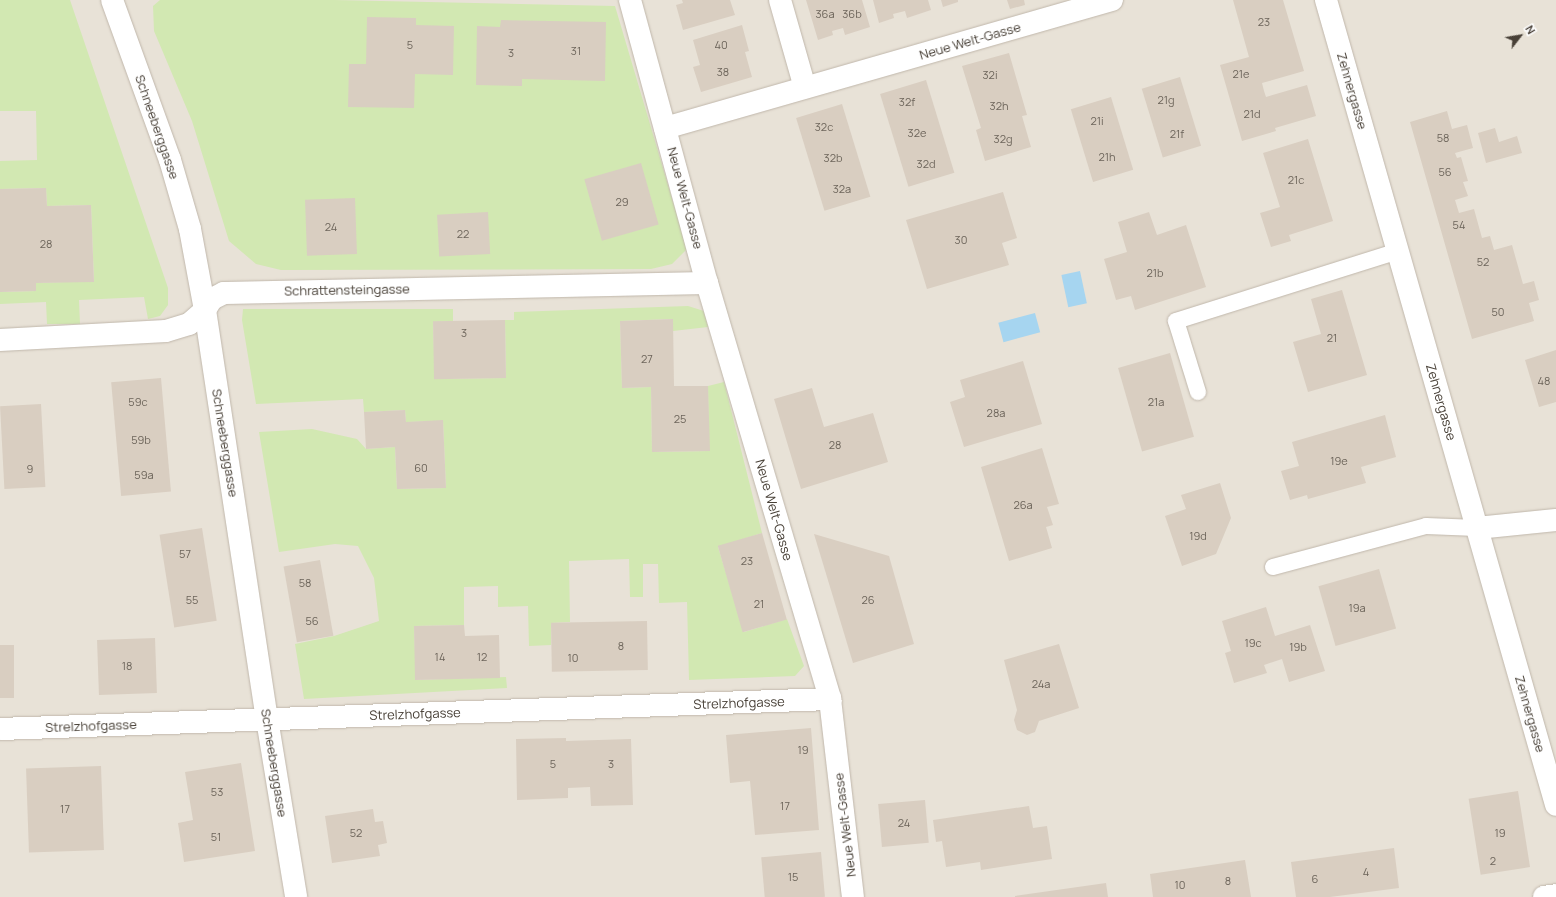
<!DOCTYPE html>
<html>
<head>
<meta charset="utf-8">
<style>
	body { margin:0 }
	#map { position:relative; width:1556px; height:897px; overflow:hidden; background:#f4f0e9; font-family:Manrope,sans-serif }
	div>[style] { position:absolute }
	.residential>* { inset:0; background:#e8e2d7; transform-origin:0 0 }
	.green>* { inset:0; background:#d2e8b2 }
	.water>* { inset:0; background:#a6d5f0; transform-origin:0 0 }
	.building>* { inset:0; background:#d9cec1; transform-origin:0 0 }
	.roads { filter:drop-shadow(0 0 1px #c0b7ab) drop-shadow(0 0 1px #c0b7ab) }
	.lane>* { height:16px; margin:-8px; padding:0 8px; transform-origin:8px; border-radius:8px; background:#fff }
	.street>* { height:22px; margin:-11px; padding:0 11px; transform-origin:11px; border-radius:11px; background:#fff }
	span { translate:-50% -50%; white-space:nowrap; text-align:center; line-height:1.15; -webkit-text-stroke:3.5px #fff; paint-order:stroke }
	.number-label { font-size:11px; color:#6c645a }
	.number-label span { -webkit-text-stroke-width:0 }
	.street-label { font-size:13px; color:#484037 }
	.north { position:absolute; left:1500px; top:16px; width:40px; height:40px; -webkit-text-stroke:3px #fff; paint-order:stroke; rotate:59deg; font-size:11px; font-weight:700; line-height:16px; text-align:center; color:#484037 }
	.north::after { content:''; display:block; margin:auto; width:14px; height:18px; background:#484037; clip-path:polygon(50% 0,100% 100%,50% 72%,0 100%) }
</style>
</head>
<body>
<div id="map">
	<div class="residential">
		<i style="left:0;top:0;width:1556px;height:897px"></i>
	</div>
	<div class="green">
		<i style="clip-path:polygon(0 0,70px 0,168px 288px,168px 305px,160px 316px,148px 319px,144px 297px,79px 300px,80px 324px,47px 324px,46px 302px,0 304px,0 292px,36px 291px,36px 283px,94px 281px,91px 205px,47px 206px,46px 188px,0 189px,0 161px,37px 160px,36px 111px,0 111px)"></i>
		<i style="clip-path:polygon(160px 0,334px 0,615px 6px,687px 249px,672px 264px,651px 269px,281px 270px,256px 264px,229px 241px,192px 121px,154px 31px,153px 6px)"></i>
		<i style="clip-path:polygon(688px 306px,704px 311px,708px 327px,673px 331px,672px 319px,620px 321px,622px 388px,651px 387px,652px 452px,709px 451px,708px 386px,724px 382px,762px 533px,718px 547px,744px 632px,787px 619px,804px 666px,795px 676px,689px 680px,687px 602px,659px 603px,658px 564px,643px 564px,643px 597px,630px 597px,629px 559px,569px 561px,570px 622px,551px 623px,551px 645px,529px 646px,528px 606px,498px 607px,498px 586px,464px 587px,464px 625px,414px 626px,416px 680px,506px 677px,507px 688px,304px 699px,295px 644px,334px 636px,379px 621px,374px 578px,358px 546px,335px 544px,279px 552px,259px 432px,312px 429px,357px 439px,366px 449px,395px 447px,397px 489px,446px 488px,443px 421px,406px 422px,405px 410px,364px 412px,363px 399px,256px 404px,242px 320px,243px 309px,453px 309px,453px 321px,433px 322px,435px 379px,506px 378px,505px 320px,514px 320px,514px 312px)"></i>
	</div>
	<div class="water">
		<i style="left:1080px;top:271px;width:33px;height:19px;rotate:78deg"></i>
		<i style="left:1035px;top:313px;width:20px;height:38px;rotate:75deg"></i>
	</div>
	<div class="building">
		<i style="clip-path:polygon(682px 0,730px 0,735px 15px,683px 30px,676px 5px,683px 3px)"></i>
		<i style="clip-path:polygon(806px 0,862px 0,870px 27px,845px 35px,843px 28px,832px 31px,833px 35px,818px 40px)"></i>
		<i style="clip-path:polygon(873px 0,928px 0,931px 10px,907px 18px,905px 11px,893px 14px,894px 18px,879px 23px)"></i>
		<i style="clip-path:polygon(941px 0,958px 0,958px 2px,943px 7px)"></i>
		<i style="clip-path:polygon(1007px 0,1024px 0,1025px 5px,1010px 9px)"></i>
		<i style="clip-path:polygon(1233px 0,1283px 0,1304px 71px,1262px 83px,1264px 91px,1266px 97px,1307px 85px,1316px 116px,1275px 128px,1276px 131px,1242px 141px,1220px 65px,1249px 57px)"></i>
		<i style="clip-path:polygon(367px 17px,416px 18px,416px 25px,454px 26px,453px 75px,415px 74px,414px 108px,348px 107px,349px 64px,366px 64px)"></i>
		<i style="clip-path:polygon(501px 20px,606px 22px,605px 81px,522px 79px,522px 86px,476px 85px,477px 26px,500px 27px)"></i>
		<i style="clip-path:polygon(742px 25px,749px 51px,745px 52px,752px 77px,701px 92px,693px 67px,700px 65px,693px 40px)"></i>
		<i style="clip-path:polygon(1009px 53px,1027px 115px,1022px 116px,1031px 147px,985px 161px,976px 130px,981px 128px,962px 66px)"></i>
		<i style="left:1180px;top:77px;width:72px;height:40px;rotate:73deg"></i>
		<i style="left:926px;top:80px;width:97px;height:48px;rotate:73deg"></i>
		<i style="left:1111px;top:97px;width:76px;height:42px;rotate:73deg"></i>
		<i style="left:842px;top:104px;width:97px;height:48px;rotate:73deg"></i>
		<i style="clip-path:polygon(1447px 111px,1452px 129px,1467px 125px,1473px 148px,1455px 153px,1457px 158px,1461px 157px,1468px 181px,1463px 182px,1468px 196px,1455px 200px,1459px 213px,1474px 209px,1482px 238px,1490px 236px,1494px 250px,1512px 245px,1523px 284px,1534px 281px,1539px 300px,1529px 303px,1534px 321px,1472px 339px,1410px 122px)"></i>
		<i style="clip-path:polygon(1495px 128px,1499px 142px,1517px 136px,1522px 153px,1486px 163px,1478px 133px)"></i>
		<i style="clip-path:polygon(1308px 139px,1333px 221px,1289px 235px,1291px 241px,1271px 247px,1260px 213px,1280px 207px,1263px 153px)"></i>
		<i style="left:641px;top:163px;width:64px;height:59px;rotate:74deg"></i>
		<i style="clip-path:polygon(46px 188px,47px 206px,91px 205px,94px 282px,36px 283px,36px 291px,0 292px,0 189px)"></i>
		<i style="clip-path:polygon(1003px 192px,1017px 238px,1002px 243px,1009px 265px,927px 289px,906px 220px)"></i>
		<i style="left:355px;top:198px;width:56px;height:50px;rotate:88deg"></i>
		<i style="left:488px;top:212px;width:42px;height:51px;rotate:87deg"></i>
		<i style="clip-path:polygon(1149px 212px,1157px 235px,1186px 225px,1206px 287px,1135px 310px,1131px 296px,1116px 300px,1104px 259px,1127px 252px,1118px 222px)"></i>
		<i style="clip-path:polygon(1342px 290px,1367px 375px,1308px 392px,1293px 342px,1321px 334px,1311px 299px)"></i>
		<i style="clip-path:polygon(673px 319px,674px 386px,708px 386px,710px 451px,652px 452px,651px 387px,622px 388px,620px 321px)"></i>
		<i style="left:505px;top:320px;width:58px;height:72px;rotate:89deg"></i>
		<i style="clip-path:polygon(1556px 350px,1556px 402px,1539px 407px,1525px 360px)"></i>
		<i style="left:1170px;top:353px;width:87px;height:54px;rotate:74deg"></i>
		<i style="clip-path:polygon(1023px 361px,1042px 424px,964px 447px,950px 402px,965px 397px,960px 380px)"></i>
		<i style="left:161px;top:378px;width:114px;height:50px;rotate:85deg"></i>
		<i style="clip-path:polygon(812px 388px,824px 427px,873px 413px,888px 462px,801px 489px,774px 399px)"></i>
		<i style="left:41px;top:404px;width:83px;height:41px;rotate:87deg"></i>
		<i style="clip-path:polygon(405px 410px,406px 422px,443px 420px,446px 488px,397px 489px,395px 447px,366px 449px,364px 412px)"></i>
		<i style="clip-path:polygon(1385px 415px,1396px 457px,1361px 467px,1366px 483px,1308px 499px,1307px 495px,1290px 500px,1281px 471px,1299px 466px,1292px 442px)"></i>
		<i style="clip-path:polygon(1042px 448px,1059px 504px,1047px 507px,1053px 525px,1046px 527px,1052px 548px,1009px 561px,981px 467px)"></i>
		<i style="clip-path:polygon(1220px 483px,1231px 518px,1216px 554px,1182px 566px,1165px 516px,1186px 509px,1181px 495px)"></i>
		<i style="left:202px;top:528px;width:94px;height:43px;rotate:81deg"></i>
		<i style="left:762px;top:533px;width:90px;height:46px;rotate:74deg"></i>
		<i style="clip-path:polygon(814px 534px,889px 556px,914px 644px,853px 663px)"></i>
		<i style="left:320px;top:560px;width:77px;height:37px;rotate:80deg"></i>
		<i style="left:1379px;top:569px;width:62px;height:63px;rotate:74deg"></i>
		<i style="clip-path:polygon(1266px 607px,1275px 636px,1310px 625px,1325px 671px,1289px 682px,1282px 659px,1264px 665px,1267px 673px,1234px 683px,1225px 653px,1231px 651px,1222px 621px)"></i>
		<i style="left:647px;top:621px;width:49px;height:96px;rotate:89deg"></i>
		<i style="clip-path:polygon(464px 625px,465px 636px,499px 635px,500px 678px,415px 680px,414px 626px)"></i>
		<i style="left:155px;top:638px;width:55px;height:58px;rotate:88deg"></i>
		<i style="clip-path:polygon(1059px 644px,1079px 708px,1039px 721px,1035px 732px,1027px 735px,1017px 730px,1014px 720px,1017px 710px,1004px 660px)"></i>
		<i style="left:0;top:645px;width:14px;height:53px"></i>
		<i style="clip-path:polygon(811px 728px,819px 830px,755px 835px,750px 781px,730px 783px,726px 735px)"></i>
		<i style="clip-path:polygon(566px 738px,566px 741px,631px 739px,633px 805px,591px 806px,590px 787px,568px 788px,568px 798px,517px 800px,516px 739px)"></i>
		<i style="clip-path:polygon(241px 763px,255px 851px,184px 862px,178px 823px,193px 820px,185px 772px)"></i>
		<i style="left:101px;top:766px;width:84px;height:75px;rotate:88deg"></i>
		<i style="left:1518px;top:791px;width:77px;height:50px;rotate:81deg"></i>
		<i style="left:925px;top:800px;width:43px;height:47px;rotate:85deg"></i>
		<i style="clip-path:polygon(1029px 806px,1033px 828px,1047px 826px,1052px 859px,981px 870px,980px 862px,946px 867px,942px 841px,936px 842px,933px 820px)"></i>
		<i style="clip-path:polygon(373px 809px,375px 822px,383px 821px,387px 843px,378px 845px,380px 856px,332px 863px,325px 816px)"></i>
		<i style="clip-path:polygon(1394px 848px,1399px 888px,1330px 897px,1296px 897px,1291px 862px)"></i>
		<i style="left:821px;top:852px;width:45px;height:60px;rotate:85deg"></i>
		<i style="clip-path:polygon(1245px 860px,1251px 897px,1153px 897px,1150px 874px)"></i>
		<i style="clip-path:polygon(1106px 883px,1108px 897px,1015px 897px,1015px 896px)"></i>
	</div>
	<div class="roads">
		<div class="lane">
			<i style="left:1198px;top:392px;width:74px;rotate:-107.2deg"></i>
			<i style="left:1176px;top:321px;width:233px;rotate:-17.5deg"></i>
			<i style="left:1273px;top:567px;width:158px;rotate:-15deg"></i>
			<i style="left:1426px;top:526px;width:51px;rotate:2.2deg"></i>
		</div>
		<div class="street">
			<i style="left:112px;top:0;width:170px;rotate:70.1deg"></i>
			<i style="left:170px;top:160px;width:72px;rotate:73.8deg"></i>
			<i style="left:190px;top:229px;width:82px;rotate:79.5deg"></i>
			<i style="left:205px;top:310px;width:414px;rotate:81.4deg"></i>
			<i style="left:267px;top:719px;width:180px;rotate:80.7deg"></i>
			<i style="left:630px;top:0;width:293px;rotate:74.8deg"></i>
			<i style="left:707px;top:283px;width:434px;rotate:73.5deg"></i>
			<i style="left:830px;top:699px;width:199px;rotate:83.4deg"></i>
			<i style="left:780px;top:0;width:91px;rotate:74.1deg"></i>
			<i style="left:1326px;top:0;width:837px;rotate:74.05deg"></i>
			<i style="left:665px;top:128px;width:465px;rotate:-16deg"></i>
			<i style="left:0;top:340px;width:166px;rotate:-3.1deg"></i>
			<i style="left:166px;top:331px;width:24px;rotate:-17deg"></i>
			<i style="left:189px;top:324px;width:21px;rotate:-41deg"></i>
			<i style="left:205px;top:310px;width:13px;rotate:-58deg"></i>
			<i style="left:212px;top:299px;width:13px;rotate:-27deg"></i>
			<i style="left:224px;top:293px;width:483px;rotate:-1.2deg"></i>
			<i style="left:1477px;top:528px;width:79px;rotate:-5.8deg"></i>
			<i style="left:0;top:729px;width:831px;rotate:-2.07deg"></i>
			<i style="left:1544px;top:897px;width:12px;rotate:-9deg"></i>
		</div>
	</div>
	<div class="number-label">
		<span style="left:825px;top:14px">36a</span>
		<span style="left:852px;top:14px">36b</span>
		<span style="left:1264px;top:22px">23</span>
		<span style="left:410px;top:45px">5</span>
		<span style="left:721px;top:45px">40</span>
		<span style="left:576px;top:51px">31</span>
		<span style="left:511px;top:53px">3</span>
		<span style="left:723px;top:72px">38</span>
		<span style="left:1241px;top:74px">21e</span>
		<span style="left:990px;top:75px">32i</span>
		<span style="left:1166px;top:100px">21g</span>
		<span style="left:907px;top:102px">32f</span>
		<span style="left:999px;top:106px">32h</span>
		<span style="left:1252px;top:114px">21d</span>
		<span style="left:1097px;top:121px">21i</span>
		<span style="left:824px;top:127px">32c</span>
		<span style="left:917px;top:133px">32e</span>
		<span style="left:1177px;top:134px">21f</span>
		<span style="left:1443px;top:138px">58</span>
		<span style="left:1003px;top:139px">32g</span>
		<span style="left:1107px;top:157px">21h</span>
		<span style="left:833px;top:158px">32b</span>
		<span style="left:926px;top:164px">32d</span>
		<span style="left:1445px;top:172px">56</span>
		<span style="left:1296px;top:180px">21c</span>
		<span style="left:842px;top:189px">32a</span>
		<span style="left:622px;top:202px">29</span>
		<span style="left:1459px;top:225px">54</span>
		<span style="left:331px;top:227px">24</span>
		<span style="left:463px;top:234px">22</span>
		<span style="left:961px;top:240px">30</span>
		<span style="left:46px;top:244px">28</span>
		<span style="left:1483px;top:262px">52</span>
		<span style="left:1155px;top:273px">21b</span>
		<span style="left:1498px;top:312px">50</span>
		<span style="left:464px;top:333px">3</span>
		<span style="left:1332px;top:338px">21</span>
		<span style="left:647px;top:359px">27</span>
		<span style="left:1544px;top:381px">48</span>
		<span style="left:138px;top:402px">59c</span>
		<span style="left:1156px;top:402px">21a</span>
		<span style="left:996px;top:413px">28a</span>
		<span style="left:680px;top:419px">25</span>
		<span style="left:141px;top:440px">59b</span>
		<span style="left:835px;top:445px">28</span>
		<span style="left:1339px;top:461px">19e</span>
		<span style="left:421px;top:468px">60</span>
		<span style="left:30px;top:469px">9</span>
		<span style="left:144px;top:475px">59a</span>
		<span style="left:1023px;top:505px">26a</span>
		<span style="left:1198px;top:536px">19d</span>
		<span style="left:185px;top:554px">57</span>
		<span style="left:747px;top:561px">23</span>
		<span style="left:305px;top:583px">58</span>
		<span style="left:192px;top:600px">55</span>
		<span style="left:868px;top:600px">26</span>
		<span style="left:759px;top:604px">21</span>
		<span style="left:1357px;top:608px">19a</span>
		<span style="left:312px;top:621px">56</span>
		<span style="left:1253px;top:643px">19c</span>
		<span style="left:621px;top:646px">8</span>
		<span style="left:1298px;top:647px">19b</span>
		<span style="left:440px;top:657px">14</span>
		<span style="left:482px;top:657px">12</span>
		<span style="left:573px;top:658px">10</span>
		<span style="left:127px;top:666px">18</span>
		<span style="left:1041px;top:684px">24a</span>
		<span style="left:803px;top:750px">19</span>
		<span style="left:553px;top:764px">5</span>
		<span style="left:611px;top:764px">3</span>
		<span style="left:217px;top:792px">53</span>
		<span style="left:785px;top:806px">17</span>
		<span style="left:65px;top:809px">17</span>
		<span style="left:904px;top:823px">24</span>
		<span style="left:356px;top:833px">52</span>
		<span style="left:1500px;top:833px">19</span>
		<span style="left:216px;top:837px">51</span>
		<span style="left:1493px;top:861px">2</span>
		<span style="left:1366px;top:872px">4</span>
		<span style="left:793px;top:877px">15</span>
		<span style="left:1315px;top:879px">6</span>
		<span style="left:1228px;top:881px">8</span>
		<span style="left:1180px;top:885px">10</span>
	</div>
	<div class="street-label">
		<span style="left:970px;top:41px;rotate:-16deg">Neue Welt-Gasse</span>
		<span style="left:1352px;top:91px;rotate:74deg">Zehnergasse</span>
		<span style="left:157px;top:127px;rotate:71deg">Schneeberggasse</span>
		<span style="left:685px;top:198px;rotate:75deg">Neue Welt-Gasse</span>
		<span style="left:347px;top:290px;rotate:-1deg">Schrattensteingasse</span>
		<span style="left:1441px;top:402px;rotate:74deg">Zehnergasse</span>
		<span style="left:225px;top:443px;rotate:81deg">Schneeberggasse</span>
		<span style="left:774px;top:510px;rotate:74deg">Neue Welt-Gasse</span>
		<span style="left:739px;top:703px;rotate:-2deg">Strelzhofgasse</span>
		<span style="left:415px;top:714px;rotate:-2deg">Strelzhofgasse</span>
		<span style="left:1530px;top:714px;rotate:74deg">Zehnergasse</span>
		<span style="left:91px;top:726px;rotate:-2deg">Strelzhofgasse</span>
		<span style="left:274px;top:763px;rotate:81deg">Schneeberggasse</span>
		<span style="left:845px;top:825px;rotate:-97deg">Neue Welt-Gasse</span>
	</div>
	<div class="north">N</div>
</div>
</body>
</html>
